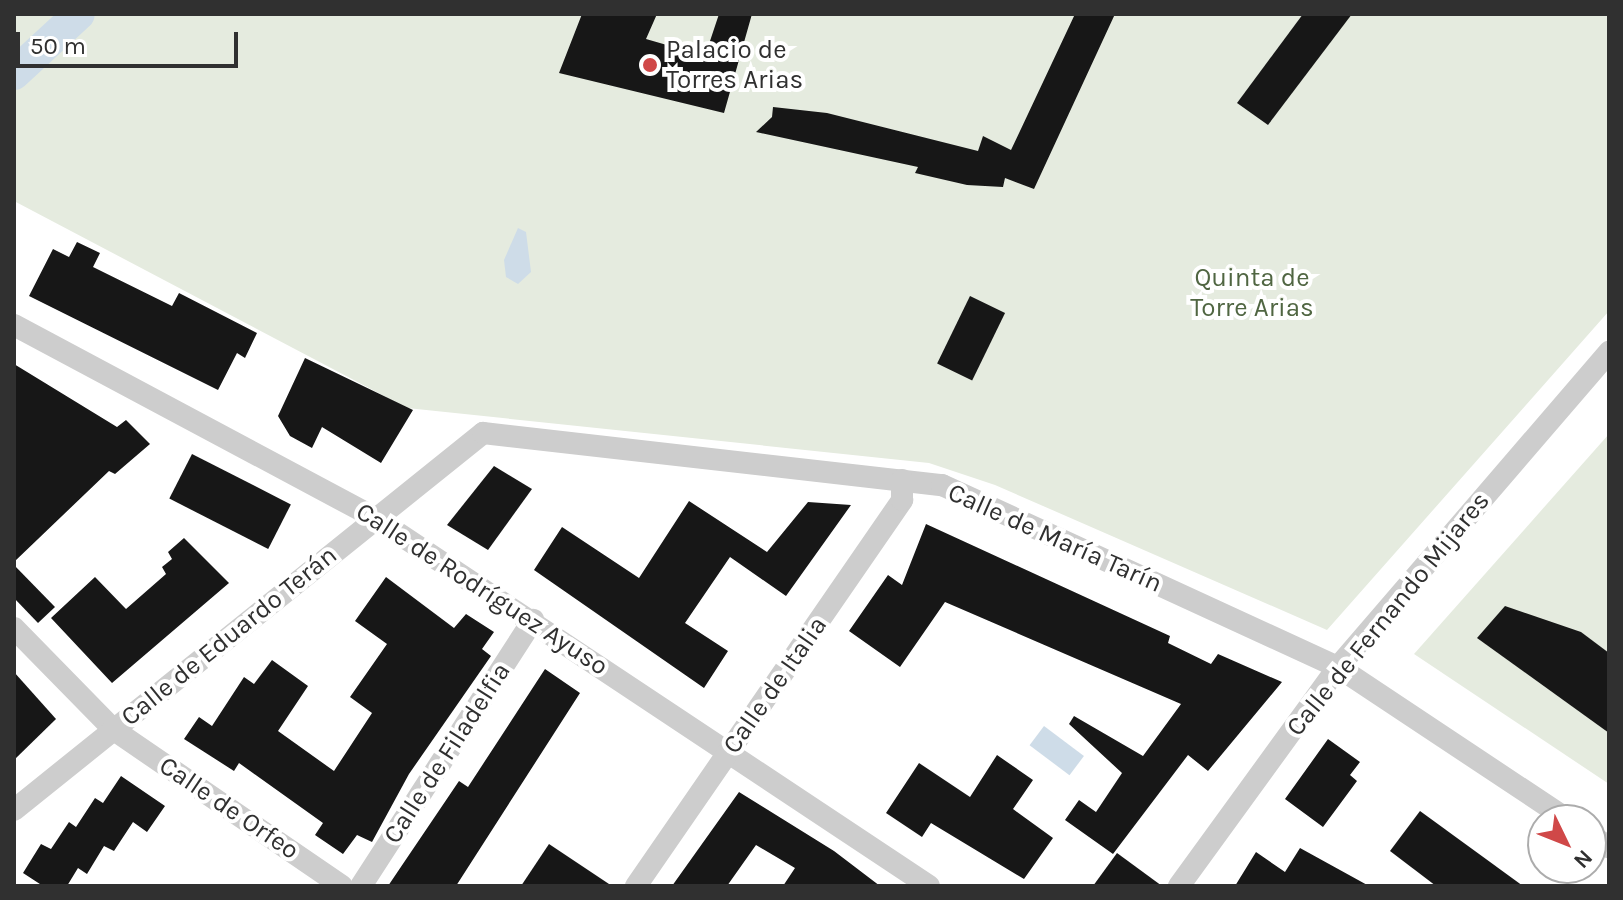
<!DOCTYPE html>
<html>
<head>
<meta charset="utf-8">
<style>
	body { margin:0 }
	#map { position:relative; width:1623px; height:900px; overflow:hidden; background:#fff; font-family:Karla,sans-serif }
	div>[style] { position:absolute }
	.green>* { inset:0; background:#e5ebdf }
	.water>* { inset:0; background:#cedce8; transform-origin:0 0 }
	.canal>* { height:32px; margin:-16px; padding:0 16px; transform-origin:16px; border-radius:16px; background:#cedce8 }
	.building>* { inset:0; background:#171717; transform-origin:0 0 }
	.minor>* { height:22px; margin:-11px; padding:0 11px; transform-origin:11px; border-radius:11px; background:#cdcdcd }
	.dots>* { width:22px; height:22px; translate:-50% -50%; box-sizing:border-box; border:4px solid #fff; border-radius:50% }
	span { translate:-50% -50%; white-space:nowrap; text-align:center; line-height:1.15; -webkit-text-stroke:8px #fff; paint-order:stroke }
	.poi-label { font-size:26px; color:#303030 }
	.left { translate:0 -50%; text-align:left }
	.park-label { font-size:26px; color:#506642 }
	.street-label { font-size:26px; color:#303030 }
	.frame { position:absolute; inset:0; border:16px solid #303030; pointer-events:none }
	.north { position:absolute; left:1527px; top:804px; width:80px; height:80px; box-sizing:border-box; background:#fff; border:2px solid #acacac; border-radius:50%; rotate:133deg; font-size:22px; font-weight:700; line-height:32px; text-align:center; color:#303030 }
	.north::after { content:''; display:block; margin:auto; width:28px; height:36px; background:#d04848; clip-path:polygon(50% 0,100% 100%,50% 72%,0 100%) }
	.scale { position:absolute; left:16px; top:32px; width:222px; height:36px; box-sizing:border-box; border:4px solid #303030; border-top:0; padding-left:10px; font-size:24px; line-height:28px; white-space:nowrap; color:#303030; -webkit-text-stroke:6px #fff; paint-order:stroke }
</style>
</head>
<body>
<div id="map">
	<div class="green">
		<i style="clip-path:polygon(14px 14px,1609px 14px,1609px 311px,1327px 630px,995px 485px,929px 463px,407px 408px,14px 201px)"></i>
		<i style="clip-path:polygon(1609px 434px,1609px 784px,1414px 654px)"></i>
	</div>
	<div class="water">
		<i style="clip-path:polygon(518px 228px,526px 232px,531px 272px,518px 284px,506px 277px,504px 260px)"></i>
		<i style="left:1044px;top:726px;width:50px;height:24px;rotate:37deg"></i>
	</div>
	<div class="canal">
		<i style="left:14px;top:74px;width:88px;rotate:-42.7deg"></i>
	</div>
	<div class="building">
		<i style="clip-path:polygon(582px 14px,657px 14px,646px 39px,705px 56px,719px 14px,752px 14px,724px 113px,559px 73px)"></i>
		<i style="clip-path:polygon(1075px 14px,1115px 14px,1034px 189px,1005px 178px,1003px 187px,967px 185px,915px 173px,918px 167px,756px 132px,772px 117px,773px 107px,827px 113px,978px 151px,983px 136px,1011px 150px)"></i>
		<i style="clip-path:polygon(1303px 14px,1352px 14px,1268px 125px,1237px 103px)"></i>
		<i style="clip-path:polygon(77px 242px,100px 253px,93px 267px,172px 306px,179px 293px,257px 333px,245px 358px,237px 353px,218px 390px,29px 296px,53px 249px,69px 257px)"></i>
		<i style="left:970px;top:296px;width:39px;height:75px;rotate:26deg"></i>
		<i style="clip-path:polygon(305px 358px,413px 410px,381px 463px,322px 427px,312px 448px,290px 436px,278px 416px)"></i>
		<i style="clip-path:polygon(14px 364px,117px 427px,126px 420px,150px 444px,115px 474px,109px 471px,14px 562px)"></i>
		<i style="left:192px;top:454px;width:111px;height:50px;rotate:27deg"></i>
		<i style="clip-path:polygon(494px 466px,532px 489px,488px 550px,447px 525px)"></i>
		<i style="clip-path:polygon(689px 501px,767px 552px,808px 502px,851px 505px,786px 596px,730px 557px,685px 623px,728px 651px,704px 688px,534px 570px,562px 527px,639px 578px)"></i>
		<i style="clip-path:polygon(926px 524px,1170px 636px,1168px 643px,1211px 664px,1218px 654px,1282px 682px,1208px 771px,1188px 755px,1113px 854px,1065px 820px,1079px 800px,1096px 812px,1122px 773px,1069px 724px,1074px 716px,1143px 756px,1181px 704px,945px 602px,900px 667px,849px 631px,888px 575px,902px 585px)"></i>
		<i style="clip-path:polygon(184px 538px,229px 583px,112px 683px,51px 618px,95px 577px,126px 609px,166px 574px,162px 567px,172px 559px,168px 552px)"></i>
		<i style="clip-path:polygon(14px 565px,55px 607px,38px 623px,14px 598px)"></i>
		<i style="clip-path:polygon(386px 577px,454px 628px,466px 614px,494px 632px,482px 649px,491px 656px,409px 774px,372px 842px,357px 835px,343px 854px,315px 835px,323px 823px,239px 763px,234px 771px,184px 739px,199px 717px,212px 726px,244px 677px,254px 684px,272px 660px,308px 686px,278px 731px,334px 771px,372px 713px,350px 697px,387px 644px,355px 621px)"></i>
		<i style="clip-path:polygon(1505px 606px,1581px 632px,1609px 653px,1609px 733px,1477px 638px)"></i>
		<i style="clip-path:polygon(545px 669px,580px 693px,456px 886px,388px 886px,459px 781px,468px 787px)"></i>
		<i style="clip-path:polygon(14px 672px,56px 719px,14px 760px)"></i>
		<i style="clip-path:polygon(1328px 739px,1360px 762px,1350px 775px,1357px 781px,1323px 827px,1285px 799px)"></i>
		<i style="clip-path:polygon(997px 755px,1033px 780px,1013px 809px,1053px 838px,1024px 879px,931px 823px,922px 837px,886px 813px,919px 763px,970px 797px)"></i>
		<i style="clip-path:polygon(121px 776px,165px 806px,147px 832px,133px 822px,114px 851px,104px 846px,87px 874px,78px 868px,67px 886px,43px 886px,23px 873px,41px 844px,51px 849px,69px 822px,76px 827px,95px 798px,103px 803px)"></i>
		<i style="clip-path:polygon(739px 792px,834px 851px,880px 886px,783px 886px,795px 868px,756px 845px,727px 886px,672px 886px)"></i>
		<i style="clip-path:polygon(1420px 811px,1523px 886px,1436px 886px,1390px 851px)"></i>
		<i style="clip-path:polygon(549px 844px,612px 886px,521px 886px)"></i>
		<i style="clip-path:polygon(1300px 848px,1369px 886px,1235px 886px,1256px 852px,1285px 872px)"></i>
		<i style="clip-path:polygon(1117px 853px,1162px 886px,1093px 886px)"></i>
	</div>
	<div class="minor">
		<i style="left:14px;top:325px;width:409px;rotate:28.1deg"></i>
		<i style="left:375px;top:518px;width:665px;rotate:33.59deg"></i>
		<i style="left:14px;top:628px;width:143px;rotate:45.6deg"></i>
		<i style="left:114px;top:730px;width:276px;rotate:34.4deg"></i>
		<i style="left:14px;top:810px;width:602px;rotate:-38.79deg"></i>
		<i style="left:483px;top:433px;width:462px;rotate:6.5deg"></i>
		<i style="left:942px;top:485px;width:436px;rotate:24.7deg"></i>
		<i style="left:1338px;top:667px;width:276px;rotate:33.6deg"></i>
		<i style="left:1591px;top:835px;width:22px;rotate:34deg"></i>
		<i style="left:361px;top:886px;width:317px;rotate:-57.1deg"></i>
		<i style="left:636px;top:886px;width:469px;rotate:-55.4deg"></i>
		<i style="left:902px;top:500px;width:20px;rotate:-90deg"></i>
		<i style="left:1179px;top:886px;width:271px;rotate:-54deg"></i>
		<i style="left:1338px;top:667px;width:416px;rotate:-49.3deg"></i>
	</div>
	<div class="dots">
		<i style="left:650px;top:65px;background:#d04848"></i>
	</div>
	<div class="poi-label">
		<span class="left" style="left:666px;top:65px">Palacio de<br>Torres Arias</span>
	</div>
	<div class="park-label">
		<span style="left:1252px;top:293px">Quinta de<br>Torre Arias</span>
	</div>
	<div class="street-label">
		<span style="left:1055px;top:538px;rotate:24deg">Calle de María Tarín</span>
		<span style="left:482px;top:589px;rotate:33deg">Calle de Rodríguez Ayuso</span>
		<span style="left:1388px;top:614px;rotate:-51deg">Calle de Fernando Mijares</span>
		<span style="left:229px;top:636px;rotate:-39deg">Calle de Eduardo Terán</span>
		<span style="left:775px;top:685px;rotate:-55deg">Calle de Italia</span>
		<span style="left:447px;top:753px;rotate:-57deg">Calle de Filadelfia</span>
		<span style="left:229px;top:808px;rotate:34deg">Calle de Orfeo</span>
	</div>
	<div class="frame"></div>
	<div class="north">N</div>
	<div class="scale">50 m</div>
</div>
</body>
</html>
